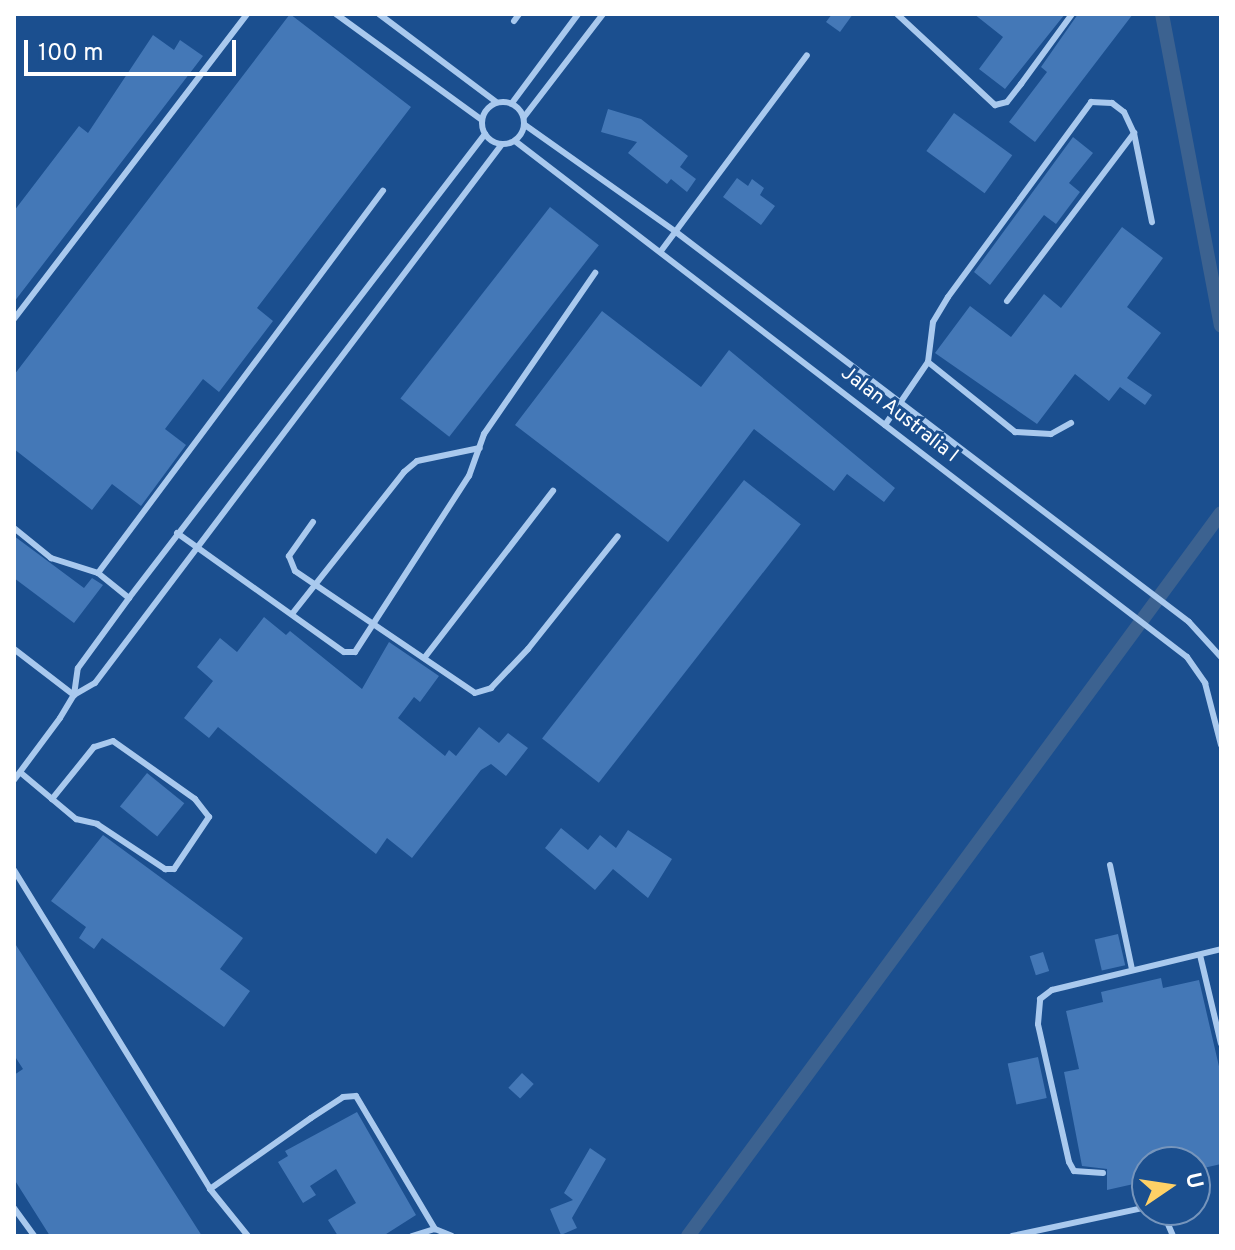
<!DOCTYPE html>
<html>
<head>
<meta charset="utf-8">
<style>
	body { margin:0 }
	#map { position:relative; width:1235px; height:1250px; overflow:hidden; background:#1b4f8f; font-family:Overpass,sans-serif }
	div>[style] { position:absolute }
	.canal>* { height:14px; margin:-7px; padding:0 7px; transform-origin:7px; border-radius:7px; background:#3c6290 }
	.building>* { inset:0; background:#4478b7; transform-origin:0 0 }
	.lane>* { height:6px; margin:-3px; padding:0 3px; transform-origin:3px; border-radius:3px; background:#a9c9ee }
	.lane>.ring { margin:-3px; padding:0; box-sizing:content-box; background:none; border:6px solid #a9c9ee; border-radius:50% }
	span { translate:-50% -50%; white-space:nowrap; text-align:center; line-height:1.15; -webkit-text-stroke:6px #1b4f8f; paint-order:stroke }
	.street-label { font-size:20px; color:#fff }
	.frame { position:absolute; inset:0; border:16px solid #fff; pointer-events:none }
	.north { position:absolute; left:1131px; top:1146px; width:80px; height:80px; box-sizing:border-box; background:#1b4f8f; border:2px solid #7695bc; border-radius:50%; rotate:77deg; font-size:22px; font-weight:700; line-height:32px; text-align:center; color:#fff }
	.north::after { content:''; display:block; margin:auto; width:28px; height:36px; background:#ffd166; clip-path:polygon(50% 0,100% 100%,50% 72%,0 100%) }
	.scale { position:absolute; left:24px; top:40px; width:212px; height:36px; box-sizing:border-box; border:4px solid #fff; border-top:0; padding-left:10px; font-size:24px; line-height:28px; white-space:nowrap; color:#fff; -webkit-text-stroke:6px #1b4f8f; paint-order:stroke }
</style>
</head>
<body>
<div id="map">
	<div class="canal">
		<i style="left:1162px;top:14px;width:317px;rotate:79.3deg"></i>
		<i style="left:688px;top:1236px;width:898px;rotate:-53.6deg"></i>
	</div>
	<div class="building">
		<i style="clip-path:polygon(290px 14px,411px 107px,257px 308px,273px 321px,219px 392px,203px 379px,165px 429px,186px 445px,141px 506px,112px 484px,92px 510px,14px 449px,14px 375px)"></i>
		<i style="clip-path:polygon(832px 14px,853px 14px,840px 32px,826px 22px)"></i>
		<i style="clip-path:polygon(974px 14px,1065px 14px,1005px 89px,979px 69px,1003px 37px)"></i>
		<i style="clip-path:polygon(1078px 14px,1133px 14px,1035px 142px,1009px 122px,1047px 72px,1041px 67px)"></i>
		<i style="clip-path:polygon(153px 35px,174px 50px,180px 40px,203px 56px,14px 302px,14px 211px,79px 126px,88px 133px)"></i>
		<i style="clip-path:polygon(608px 109px,641px 119px,688px 156px,680px 167px,696px 179px,687px 192px,671px 179px,667px 184px,628px 153px,637px 142px,601px 132px)"></i>
		<i style="left:954px;top:113px;width:72px;height:47px;rotate:36deg"></i>
		<i style="clip-path:polygon(1073px 137px,1093px 153px,1069px 183px,1080px 192px,1056px 224px,1044px 215px,990px 285px,974px 272px)"></i>
		<i style="clip-path:polygon(737px 178px,748px 186px,752px 179px,764px 188px,760px 195px,775px 206px,761px 225px,723px 197px)"></i>
		<i style="left:550px;top:207px;width:62px;height:243px;rotate:38deg"></i>
		<i style="clip-path:polygon(1122px 227px,1163px 258px,1127px 307px,1161px 333px,1127px 378px,1152px 395px,1145px 405px,1120px 387px,1109px 401px,1075px 374px,1037px 424px,935px 353px,970px 306px,1011px 337px,1044px 294px,1061px 308px)"></i>
		<i style="clip-path:polygon(602px 311px,701px 387px,729px 350px,895px 488px,884px 502px,847px 474px,834px 491px,754px 429px,668px 542px,515px 425px)"></i>
		<i style="left:744px;top:480px;width:72px;height:328px;rotate:38deg"></i>
		<i style="clip-path:polygon(14px 536px,84px 588px,92px 578px,103px 585px,74px 623px,14px 578px)"></i>
		<i style="clip-path:polygon(264px 617px,286px 635px,290px 631px,362px 689px,389px 642px,439px 676px,420px 702px,414px 697px,398px 718px,445px 756px,449px 750px,456px 756px,479px 727px,499px 743px,508px 733px,528px 748px,506px 776px,491px 764px,481px 770px,412px 858px,387px 838px,376px 854px,218px 727px,209px 738px,184px 718px,213px 681px,197px 667px,220px 638px,237px 652px)"></i>
		<i style="left:147px;top:773px;width:48px;height:43px;rotate:39deg"></i>
		<i style="clip-path:polygon(561px 828px,588px 850px,600px 835px,616px 848px,628px 830px,672px 859px,648px 898px,613px 869px,595px 890px,545px 848px)"></i>
		<i style="clip-path:polygon(103px 835px,243px 938px,220px 969px,250px 991px,224px 1027px,102px 938px,94px 949px,79px 938px,86px 927px,51px 901px)"></i>
		<i style="left:1118px;top:934px;width:32px;height:24px;rotate:77deg"></i>
		<i style="clip-path:polygon(14px 942px,126px 1117px,202px 1236px,50px 1236px,14px 1179px,14px 1075px,23px 1069px,14px 1055px)"></i>
		<i style="left:1043px;top:952px;width:20px;height:14px;rotate:72deg"></i>
		<i style="clip-path:polygon(1161px 978px,1163px 988px,1199px 980px,1221px 1075px,1221px 1164px,1195px 1170px,1195px 1162px,1147px 1162px,1147px 1181px,1107px 1190px,1107px 1169px,1082px 1166px,1064px 1072px,1079px 1069px,1066px 1011px,1103px 1002px,1101px 992px)"></i>
		<i style="left:1038px;top:1057px;width:42px;height:31px;rotate:78deg"></i>
		<i style="left:522px;top:1073px;width:16px;height:20px;rotate:43deg"></i>
		<i style="clip-path:polygon(357px 1112px,416px 1215px,383px 1236px,338px 1236px,328px 1220px,356px 1203px,336px 1169px,310px 1186px,316px 1195px,303px 1203px,278px 1162px,288px 1156px,285px 1151px)"></i>
		<i style="clip-path:polygon(590px 1148px,606px 1159px,572px 1218px,577px 1228px,561px 1235px,550px 1209px,573px 1200px,564px 1193px)"></i>
	</div>
	<div class="lane">
		<i style="left:336px;top:14px;width:180px;rotate:36deg"></i>
		<i style="left:379px;top:14px;width:146px;rotate:36.9deg"></i>
		<i style="left:897px;top:14px;width:134px;rotate:42.9deg"></i>
		<i style="left:995px;top:105px;width:12px;rotate:-14deg"></i>
		<i style="left:1007px;top:102px;width:23px;rotate:-52deg"></i>
		<i style="left:1021px;top:84px;width:87px;rotate:-53.9deg"></i>
		<i style="left:514px;top:21px;width:9px;rotate:-54deg"></i>
		<i class="ring" style="left:482px;top:102px;width:36px;height:36px"></i>
		<i style="left:512px;top:103px;width:111px;rotate:-53.4deg"></i>
		<i style="left:524px;top:117px;width:130px;rotate:-52.5deg"></i>
		<i style="left:525px;top:125px;width:185px;rotate:35.3deg"></i>
		<i style="left:676px;top:232px;width:644px;rotate:37.24deg"></i>
		<i style="left:1189px;top:622px;width:47px;rotate:47.6deg"></i>
		<i style="left:515px;top:141px;width:847px;rotate:37.52deg"></i>
		<i style="left:1187px;top:657px;width:32px;rotate:55deg"></i>
		<i style="left:1205px;top:683px;width:64px;rotate:75.5deg"></i>
		<i style="left:661px;top:251px;width:244px;rotate:-53.3deg"></i>
		<i style="left:1007px;top:301px;width:211px;rotate:-52.9deg"></i>
		<i style="left:14px;top:319px;width:384px;rotate:-52.6deg"></i>
		<i style="left:928px;top:362px;width:112px;rotate:38.8deg"></i>
		<i style="left:1015px;top:432px;width:36px;rotate:3deg"></i>
		<i style="left:1051px;top:434px;width:23px;rotate:-29deg"></i>
		<i style="left:885px;top:425px;width:76px;rotate:-55.7deg"></i>
		<i style="left:928px;top:362px;width:40px;rotate:-82.9deg"></i>
		<i style="left:933px;top:322px;width:29px;rotate:-59deg"></i>
		<i style="left:948px;top:297px;width:242px;rotate:-53.7deg"></i>
		<i style="left:1091px;top:102px;width:21px;rotate:3deg"></i>
		<i style="left:1112px;top:103px;width:15px;rotate:37deg"></i>
		<i style="left:1124px;top:112px;width:23px;rotate:65deg"></i>
		<i style="left:1134px;top:133px;width:91px;rotate:78.6deg"></i>
		<i style="left:313px;top:522px;width:42px;rotate:125.2deg"></i>
		<i style="left:289px;top:556px;width:16px;rotate:68deg"></i>
		<i style="left:295px;top:571px;width:217px;rotate:34.1deg"></i>
		<i style="left:475px;top:693px;width:17px;rotate:-17deg"></i>
		<i style="left:491px;top:688px;width:54px;rotate:-46.5deg"></i>
		<i style="left:528px;top:649px;width:144px;rotate:-51.5deg"></i>
		<i style="left:14px;top:528px;width:48px;rotate:39deg"></i>
		<i style="left:51px;top:558px;width:49px;rotate:17.7deg"></i>
		<i style="left:98px;top:573px;width:40px;rotate:39deg"></i>
		<i style="left:177px;top:533px;width:205px;rotate:35.5deg"></i>
		<i style="left:344px;top:652px;width:11px"></i>
		<i style="left:355px;top:652px;width:210px;rotate:-57.1deg"></i>
		<i style="left:469px;top:476px;width:45px;rotate:-70.3deg"></i>
		<i style="left:484px;top:434px;width:196px;rotate:-55.4deg"></i>
		<i style="left:98px;top:573px;width:477px;rotate:-53.3deg"></i>
		<i style="left:292px;top:614px;width:181px;rotate:-51.7deg"></i>
		<i style="left:404px;top:472px;width:17px;rotate:-40deg"></i>
		<i style="left:417px;top:461px;width:64px;rotate:-11.7deg"></i>
		<i style="left:14px;top:649px;width:76px;rotate:37.5deg"></i>
		<i style="left:425px;top:657px;width:210px;rotate:-52.4deg"></i>
		<i style="left:74px;top:695px;width:24px;rotate:-30deg"></i>
		<i style="left:95px;top:683px;width:675px;rotate:-52.94deg"></i>
		<i style="left:21px;top:773px;width:72px;rotate:39.9deg"></i>
		<i style="left:76px;top:819px;width:22px;rotate:13deg"></i>
		<i style="left:97px;top:824px;width:82px;rotate:33.5deg"></i>
		<i style="left:165px;top:869px;width:9px"></i>
		<i style="left:174px;top:869px;width:63px;rotate:-56.1deg"></i>
		<i style="left:209px;top:817px;width:23px;rotate:-128deg"></i>
		<i style="left:195px;top:799px;width:100px;rotate:-144.7deg"></i>
		<i style="left:113px;top:741px;width:20px;rotate:162deg"></i>
		<i style="left:94px;top:747px;width:67px;rotate:128.9deg"></i>
		<i style="left:14px;top:780px;width:77px;rotate:-53.4deg"></i>
		<i style="left:60px;top:718px;width:27px;rotate:-59deg"></i>
		<i style="left:74px;top:695px;width:27px;rotate:-82deg"></i>
		<i style="left:78px;top:668px;width:87px;rotate:-53.9deg"></i>
		<i style="left:129px;top:598px;width:585px;rotate:-52.5deg"></i>
		<i style="left:1110px;top:865px;width:106px;rotate:78.1deg"></i>
		<i style="left:14px;top:870px;width:374px;rotate:58.4deg"></i>
		<i style="left:210px;top:1189px;width:60px;rotate:51deg"></i>
		<i style="left:1200px;top:955px;width:91px;rotate:76.7deg"></i>
		<i style="left:1103px;top:1173px;width:29px;rotate:-176deg"></i>
		<i style="left:1074px;top:1171px;width:10px;rotate:-119deg"></i>
		<i style="left:1069px;top:1162px;width:141px;rotate:-102.7deg"></i>
		<i style="left:1038px;top:1024px;width:25px;rotate:-85deg"></i>
		<i style="left:1040px;top:999px;width:15px;rotate:-37deg"></i>
		<i style="left:1052px;top:990px;width:174px;rotate:-13.6deg"></i>
		<i style="left:210px;top:1189px;width:123px;rotate:-35.1deg"></i>
		<i style="left:311px;top:1118px;width:38px;rotate:-33deg"></i>
		<i style="left:343px;top:1097px;width:13px;rotate:-4deg"></i>
		<i style="left:356px;top:1096px;width:155px;rotate:59.3deg"></i>
		<i style="left:14px;top:1208px;width:34px;rotate:54deg"></i>
		<i style="left:1162px;top:1210px;width:28px;rotate:67deg"></i>
		<i style="left:412px;top:1236px;width:24px;rotate:-17deg"></i>
		<i style="left:435px;top:1229px;width:18px;rotate:22deg"></i>
		<i style="left:1012px;top:1236px;width:138px;rotate:-12.1deg"></i>
	</div>
	<div class="street-label">
		<span style="left:899px;top:415px;rotate:38deg">Jalan Australia I</span>
	</div>
	<div class="frame"></div>
	<div class="north">U</div>
	<div class="scale">100 m</div>
</div>
</body>
</html>
